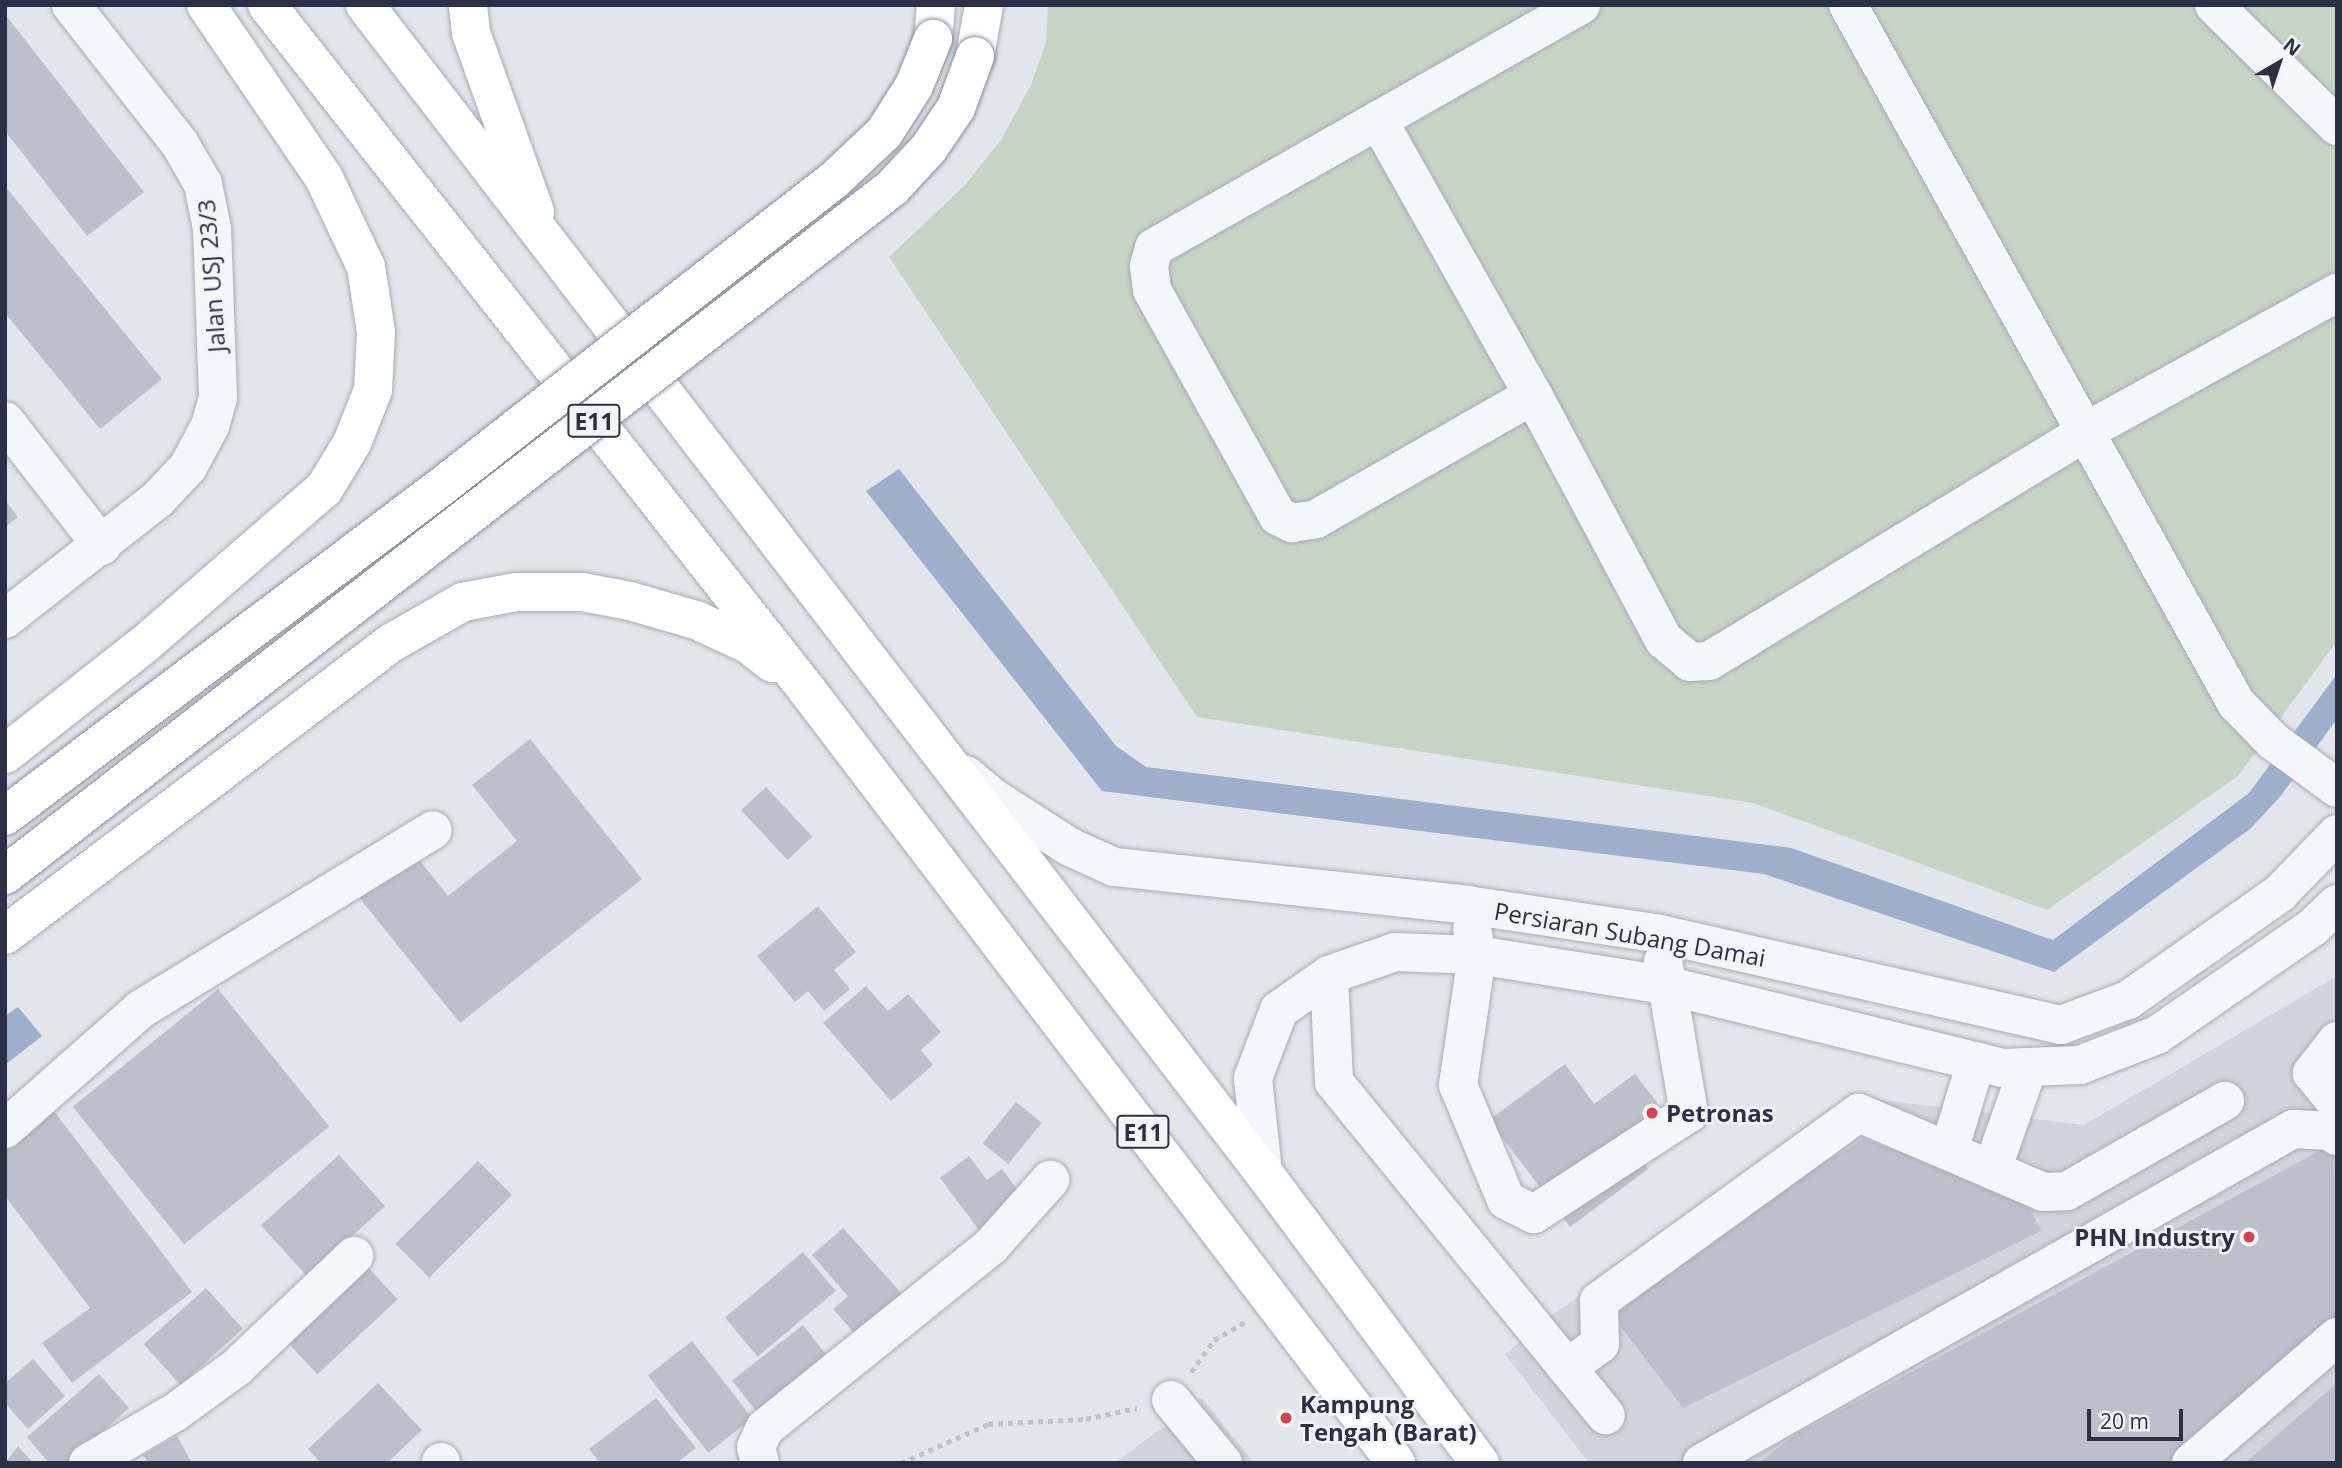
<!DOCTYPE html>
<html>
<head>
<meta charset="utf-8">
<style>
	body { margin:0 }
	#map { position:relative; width:2342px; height:1468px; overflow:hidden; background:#e2e5eb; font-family:"Open Sans",sans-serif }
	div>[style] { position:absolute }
	.built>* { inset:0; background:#d0d4dd }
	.green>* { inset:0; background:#c6d5c3 }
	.water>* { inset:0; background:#9dafcb }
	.building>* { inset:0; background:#bcc0cb; transform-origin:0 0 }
	.path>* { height:4.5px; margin-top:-2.25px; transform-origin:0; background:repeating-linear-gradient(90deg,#c0c3ca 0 5px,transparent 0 10px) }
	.roads { filter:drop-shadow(0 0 2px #a7abb6) drop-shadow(0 0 2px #a7abb6) }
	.minor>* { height:38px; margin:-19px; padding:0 19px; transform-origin:19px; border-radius:19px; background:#f5f6f9 }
	.highway>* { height:38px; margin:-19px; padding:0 19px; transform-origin:19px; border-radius:19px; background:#fff }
	.bridges { filter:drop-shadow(0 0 2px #8990a2) drop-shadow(0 0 2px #8990a2) }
	.highway-bridge>* { height:38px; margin:-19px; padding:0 19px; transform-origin:19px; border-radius:19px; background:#fff }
	.dots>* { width:19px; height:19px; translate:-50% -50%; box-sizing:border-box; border:4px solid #f2f4f8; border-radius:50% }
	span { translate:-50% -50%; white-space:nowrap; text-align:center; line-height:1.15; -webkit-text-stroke:5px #f2f4f8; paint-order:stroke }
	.shield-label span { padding:2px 5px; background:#f2f4f8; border:2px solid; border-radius:5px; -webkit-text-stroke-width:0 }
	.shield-label { font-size:23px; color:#2a3144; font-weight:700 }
	.street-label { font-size:24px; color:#2a3144 }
	.poi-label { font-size:24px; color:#2a3144; font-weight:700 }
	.left { translate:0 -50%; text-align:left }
	.right { translate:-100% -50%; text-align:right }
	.frame { position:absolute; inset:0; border:7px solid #2a3144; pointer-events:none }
	.north { position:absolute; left:2244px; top:28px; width:70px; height:70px; -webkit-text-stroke:5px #f2f4f8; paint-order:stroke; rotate:39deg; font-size:19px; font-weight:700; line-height:28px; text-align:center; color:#2a3144 }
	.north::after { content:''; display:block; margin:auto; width:24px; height:32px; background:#2a3144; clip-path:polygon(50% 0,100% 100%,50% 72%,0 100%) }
	.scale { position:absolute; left:2087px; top:1409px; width:96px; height:32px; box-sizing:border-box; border:4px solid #2a3144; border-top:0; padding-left:9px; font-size:21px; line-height:24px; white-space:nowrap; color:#2a3144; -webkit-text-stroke:5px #f2f4f8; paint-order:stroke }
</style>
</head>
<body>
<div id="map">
	<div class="built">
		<i style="clip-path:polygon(2337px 976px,2337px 1463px,1589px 1463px,1505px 1354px,1552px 1315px,1866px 1098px,2084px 1125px)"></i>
		<i style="clip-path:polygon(1202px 1398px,1254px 1463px,1115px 1463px)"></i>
	</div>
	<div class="green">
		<i style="clip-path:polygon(1048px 5px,2337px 5px,2337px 641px,2238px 776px,2047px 910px,1753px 803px,1197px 717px,889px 257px,965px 185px,1001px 140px,1031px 85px,1046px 42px)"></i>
	</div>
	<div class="water">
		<i style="clip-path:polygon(899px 469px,1116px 746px,1146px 767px,1791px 848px,2053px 940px,2249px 793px,2337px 674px,2337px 719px,2279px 798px,2250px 829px,2054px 972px,1764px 874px,1102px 791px,866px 491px)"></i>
		<i style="clip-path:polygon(18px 1007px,42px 1036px,5px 1065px,5px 1016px)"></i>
	</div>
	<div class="building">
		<i style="clip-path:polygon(5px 14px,144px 192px,87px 236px,5px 131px)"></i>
		<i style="clip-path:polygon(5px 186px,162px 379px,100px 429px,5px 313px)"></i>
		<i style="clip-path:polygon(5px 500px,18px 517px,5px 527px)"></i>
		<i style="clip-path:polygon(530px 739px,642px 879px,460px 1023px,358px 896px,413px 852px,448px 896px,517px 841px,472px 785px)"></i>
		<i style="left:766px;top:787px;width:68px;height:34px;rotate:47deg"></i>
		<i style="clip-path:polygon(818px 906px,856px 952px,834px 970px,850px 989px,824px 1011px,808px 991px,795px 1002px,757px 956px)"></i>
		<i style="clip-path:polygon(866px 986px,888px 1011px,908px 994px,941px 1032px,921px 1050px,933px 1065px,891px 1101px,823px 1023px)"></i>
		<i style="left:218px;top:989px;width:177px;height:187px;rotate:51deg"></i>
		<i style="clip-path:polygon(1565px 1064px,1594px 1104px,1635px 1074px,1662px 1109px,1624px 1137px,1648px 1169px,1570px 1227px,1489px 1120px)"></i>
		<i style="left:1016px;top:1102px;width:33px;height:53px;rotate:39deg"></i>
		<i style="clip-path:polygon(54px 1111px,192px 1292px,72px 1383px,42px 1343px,90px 1308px,5px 1196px,5px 1148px)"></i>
		<i style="clip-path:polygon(1863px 1139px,2024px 1196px,2041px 1231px,1683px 1408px,1602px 1302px)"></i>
		<i style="clip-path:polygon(2334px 1143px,2337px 1326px,2179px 1463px,1759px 1463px,1793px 1436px)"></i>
		<i style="left:339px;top:1155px;width:69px;height:105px;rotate:48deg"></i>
		<i style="clip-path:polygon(969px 1156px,987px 1180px,1002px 1169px,1023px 1197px,979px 1230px,940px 1178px)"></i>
		<i style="left:478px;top:1161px;width:48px;height:117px;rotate:45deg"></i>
		<i style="clip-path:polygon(843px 1228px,903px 1295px,857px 1336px,833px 1309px,848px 1296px,812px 1255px)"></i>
		<i style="left:803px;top:1252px;width:51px;height:102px;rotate:50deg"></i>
		<i style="left:363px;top:1262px;width:51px;height:110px;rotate:47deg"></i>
		<i style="left:206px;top:1288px;width:55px;height:84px;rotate:48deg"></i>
		<i style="left:803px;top:1325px;width:43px;height:90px;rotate:52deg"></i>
		<i style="left:692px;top:1341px;width:98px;height:56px;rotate:52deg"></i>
		<i style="clip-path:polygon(33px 1359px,65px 1396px,28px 1429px,5px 1403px,5px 1383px)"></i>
		<i style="clip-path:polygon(99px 1374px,129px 1408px,67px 1463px,49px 1463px,27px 1437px)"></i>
		<i style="clip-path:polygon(378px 1383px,422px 1430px,387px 1463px,321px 1463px,308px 1449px)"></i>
		<i style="clip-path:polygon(2337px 1383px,2337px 1463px,2245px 1463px)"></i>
		<i style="clip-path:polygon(656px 1398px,696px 1448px,677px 1463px,600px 1463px,589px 1449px)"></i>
		<i style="clip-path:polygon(177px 1436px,192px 1463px,148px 1463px,143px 1455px)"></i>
		<i style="clip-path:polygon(18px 1446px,33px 1463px,5px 1463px)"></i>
	</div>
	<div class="path">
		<i style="left:1191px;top:1372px;width:39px;rotate:-54deg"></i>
		<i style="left:1214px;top:1340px;width:36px;rotate:-30deg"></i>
		<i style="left:901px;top:1463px;width:95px;rotate:-24.1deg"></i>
		<i style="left:988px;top:1424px;width:98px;rotate:-2.9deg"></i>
		<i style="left:1086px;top:1419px;width:52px;rotate:-12.2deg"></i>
	</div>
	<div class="roads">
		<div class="minor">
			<i style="left:1581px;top:5px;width:491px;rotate:150.4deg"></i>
			<i style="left:1154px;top:248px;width:19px;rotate:106deg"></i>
			<i style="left:1149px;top:266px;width:24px;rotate:83deg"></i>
			<i style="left:1152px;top:290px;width:259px;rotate:60.9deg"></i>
			<i style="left:1278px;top:516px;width:16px;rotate:27deg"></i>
			<i style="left:1292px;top:523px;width:24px;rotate:-9deg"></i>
			<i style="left:1316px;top:519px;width:250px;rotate:-29.7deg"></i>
			<i style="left:1533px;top:395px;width:278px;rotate:61.9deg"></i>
			<i style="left:1664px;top:640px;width:34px;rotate:40deg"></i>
			<i style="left:1690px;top:662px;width:19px;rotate:-3deg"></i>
			<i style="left:1709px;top:661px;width:440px;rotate:-31.3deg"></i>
			<i style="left:2085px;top:432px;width:288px;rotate:-28.9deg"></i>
			<i style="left:1848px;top:5px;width:799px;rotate:60.93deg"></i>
			<i style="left:2236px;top:703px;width:53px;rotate:45.8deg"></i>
			<i style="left:2273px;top:741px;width:79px;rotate:36.3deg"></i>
			<i style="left:2214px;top:5px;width:173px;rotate:44.5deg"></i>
			<i style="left:1378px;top:120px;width:316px;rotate:60.6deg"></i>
			<i style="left:5px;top:421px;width:158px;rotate:52.2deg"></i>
			<i style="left:5px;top:619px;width:193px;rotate:-38.1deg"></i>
			<i style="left:157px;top:500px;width:45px;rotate:-46.8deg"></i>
			<i style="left:188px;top:467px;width:47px;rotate:-61.8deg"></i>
			<i style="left:210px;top:426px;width:29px;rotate:-74deg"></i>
			<i style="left:218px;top:398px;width:169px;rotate:-92deg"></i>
			<i style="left:212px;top:229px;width:46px;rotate:-101.3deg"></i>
			<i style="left:203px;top:184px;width:46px;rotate:-119.9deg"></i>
			<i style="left:180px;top:144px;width:177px;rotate:-128.1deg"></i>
			<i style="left:966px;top:775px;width:34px;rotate:40deg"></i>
			<i style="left:992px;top:797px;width:93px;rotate:32.7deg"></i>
			<i style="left:1070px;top:847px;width:48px;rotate:24.4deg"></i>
			<i style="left:1114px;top:867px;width:355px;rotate:6.1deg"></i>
			<i style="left:1467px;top:905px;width:195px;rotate:8.5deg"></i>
			<i style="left:1660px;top:934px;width:411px;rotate:12.8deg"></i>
			<i style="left:2061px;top:1025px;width:72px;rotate:-20.5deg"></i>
			<i style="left:2128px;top:1000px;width:186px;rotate:-35.1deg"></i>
			<i style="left:2280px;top:893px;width:82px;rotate:-46deg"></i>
			<i style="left:1472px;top:929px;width:26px;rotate:79deg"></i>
			<i style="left:1477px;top:955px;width:131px;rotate:98.3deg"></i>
			<i style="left:1458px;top:1085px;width:125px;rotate:67.3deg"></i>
			<i style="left:1506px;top:1200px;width:31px;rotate:27deg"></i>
			<i style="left:1534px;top:1214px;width:185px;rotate:-33.1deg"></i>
			<i style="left:1689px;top:1113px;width:154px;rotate:-99.7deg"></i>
			<i style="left:1329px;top:975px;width:107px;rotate:87.3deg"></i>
			<i style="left:1334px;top:1082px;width:430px;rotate:50.8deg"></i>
			<i style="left:2337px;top:1041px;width:41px;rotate:128deg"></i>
			<i style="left:2312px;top:1073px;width:40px;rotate:51deg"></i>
			<i style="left:5px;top:1129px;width:181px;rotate:-41.4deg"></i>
			<i style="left:141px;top:1009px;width:342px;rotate:-31.5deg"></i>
			<i style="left:1949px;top:1151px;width:93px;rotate:-73.1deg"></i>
			<i style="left:1992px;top:1170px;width:108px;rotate:-70.6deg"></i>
			<i style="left:1263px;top:1172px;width:95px;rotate:-96.1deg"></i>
			<i style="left:1253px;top:1078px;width:73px;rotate:-69.1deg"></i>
			<i style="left:1279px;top:1010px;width:61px;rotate:-35deg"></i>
			<i style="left:1329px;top:975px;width:70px;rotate:-19.2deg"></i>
			<i style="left:1395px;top:952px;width:82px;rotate:2.1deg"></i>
			<i style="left:1477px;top:955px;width:190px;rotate:9.1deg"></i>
			<i style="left:1665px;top:985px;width:347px;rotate:13.8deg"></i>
			<i style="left:2002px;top:1068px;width:78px;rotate:-2.2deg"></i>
			<i style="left:2080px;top:1065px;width:83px;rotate:-21.3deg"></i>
			<i style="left:2157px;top:1035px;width:190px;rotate:-34.7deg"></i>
			<i style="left:2313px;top:927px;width:33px;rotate:-44deg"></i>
			<i style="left:1567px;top:1368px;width:41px;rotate:-36deg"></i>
			<i style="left:1600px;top:1344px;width:43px;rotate:-91.3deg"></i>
			<i style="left:1599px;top:1301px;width:321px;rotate:-35.9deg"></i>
			<i style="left:1859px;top:1113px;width:200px;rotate:23.2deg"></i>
			<i style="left:2043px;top:1192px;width:24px;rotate:-2deg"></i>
			<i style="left:2067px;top:1191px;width:182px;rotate:-29.7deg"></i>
			<i style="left:1171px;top:1400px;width:82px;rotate:50.5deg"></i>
			<i style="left:88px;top:1463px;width:99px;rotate:-30.2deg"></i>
			<i style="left:174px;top:1413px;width:77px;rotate:-36deg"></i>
			<i style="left:236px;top:1368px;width:163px;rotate:-43.5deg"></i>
			<i style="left:441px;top:1463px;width:1px;rotate:-90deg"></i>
			<i style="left:760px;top:1463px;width:16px;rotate:-104deg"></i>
			<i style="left:756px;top:1447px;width:21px;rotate:-65deg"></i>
			<i style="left:765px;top:1428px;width:290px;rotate:-38.8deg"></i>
			<i style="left:991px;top:1246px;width:89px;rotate:-48.2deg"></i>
			<i style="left:1702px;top:1463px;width:679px;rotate:-29.47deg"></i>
			<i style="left:2293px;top:1129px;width:38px;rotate:3deg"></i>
			<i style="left:2331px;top:1131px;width:8px;rotate:40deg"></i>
			<i style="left:2191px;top:1463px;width:193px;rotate:-40.8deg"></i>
		</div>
		<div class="highway">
			<i style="left:267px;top:5px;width:872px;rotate:51.75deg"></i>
			<i style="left:807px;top:690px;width:972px;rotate:52.69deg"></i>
			<i style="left:365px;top:5px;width:1473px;rotate:52.42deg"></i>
			<i style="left:1263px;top:1172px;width:363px;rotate:53.3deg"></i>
			<i style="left:468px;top:5px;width:28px;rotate:84deg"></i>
			<i style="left:471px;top:33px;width:190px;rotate:70.3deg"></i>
			<i style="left:933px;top:39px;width:34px;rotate:-85deg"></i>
			<i style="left:975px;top:56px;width:52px;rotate:-80deg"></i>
			<i style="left:5px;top:754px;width:179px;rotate:-38.2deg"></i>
			<i style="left:146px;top:643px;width:235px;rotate:-40.9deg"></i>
			<i style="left:324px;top:489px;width:54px;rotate:-58.7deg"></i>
			<i style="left:352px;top:443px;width:57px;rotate:-68.4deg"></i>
			<i style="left:373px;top:390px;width:58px;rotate:-87deg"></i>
			<i style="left:376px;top:332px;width:66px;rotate:-98.7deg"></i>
			<i style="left:366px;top:267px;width:98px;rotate:-115.3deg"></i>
			<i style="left:324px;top:178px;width:209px;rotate:-124.3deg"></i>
			<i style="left:5px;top:935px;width:484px;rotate:-37.1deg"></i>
			<i style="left:391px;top:643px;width:83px;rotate:-29.7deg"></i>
			<i style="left:463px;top:602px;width:54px;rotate:-10.7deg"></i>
			<i style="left:516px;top:592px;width:66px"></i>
			<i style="left:582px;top:592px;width:49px;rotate:10.6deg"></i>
			<i style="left:630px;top:601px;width:69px;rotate:16.1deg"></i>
			<i style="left:696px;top:620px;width:57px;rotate:24.8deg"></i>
			<i style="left:748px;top:644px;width:31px;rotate:38deg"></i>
		</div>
	</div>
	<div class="bridges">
		<div class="highway-bridge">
			<i style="left:5px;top:816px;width:546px;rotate:-37.04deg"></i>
			<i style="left:441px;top:487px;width:497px;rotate:-38deg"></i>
			<i style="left:833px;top:181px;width:70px;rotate:-43.3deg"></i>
			<i style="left:884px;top:133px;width:56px;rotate:-57.4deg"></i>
			<i style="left:914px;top:86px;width:51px;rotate:-68deg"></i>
			<i style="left:5px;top:875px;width:1122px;rotate:-37.76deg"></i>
			<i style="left:892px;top:188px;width:54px;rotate:-47.2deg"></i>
			<i style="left:929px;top:148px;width:48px;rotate:-56deg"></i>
			<i style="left:956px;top:108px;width:55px;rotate:-69.9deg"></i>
		</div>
	</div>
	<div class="dots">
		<i style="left:1652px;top:1113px;background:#d1464c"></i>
		<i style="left:2249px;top:1237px;background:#d1464c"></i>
		<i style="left:1286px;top:1418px;background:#d1464c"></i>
	</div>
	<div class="shield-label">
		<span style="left:594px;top:421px">E11</span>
		<span style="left:1143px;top:1132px">E11</span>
	</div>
	<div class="street-label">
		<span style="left:211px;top:276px;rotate:-94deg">Jalan USJ 23/3</span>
		<span style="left:1630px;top:934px;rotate:10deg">Persiaran Subang Damai</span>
	</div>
	<div class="poi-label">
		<span class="left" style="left:1666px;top:1113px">Petronas</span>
		<span class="right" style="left:2235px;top:1237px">PHN Industry</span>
		<span class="left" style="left:1300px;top:1418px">Kampung<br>Tengah (Barat)</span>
	</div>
	<div class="frame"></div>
	<div class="north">N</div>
	<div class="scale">20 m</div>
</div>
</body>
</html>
